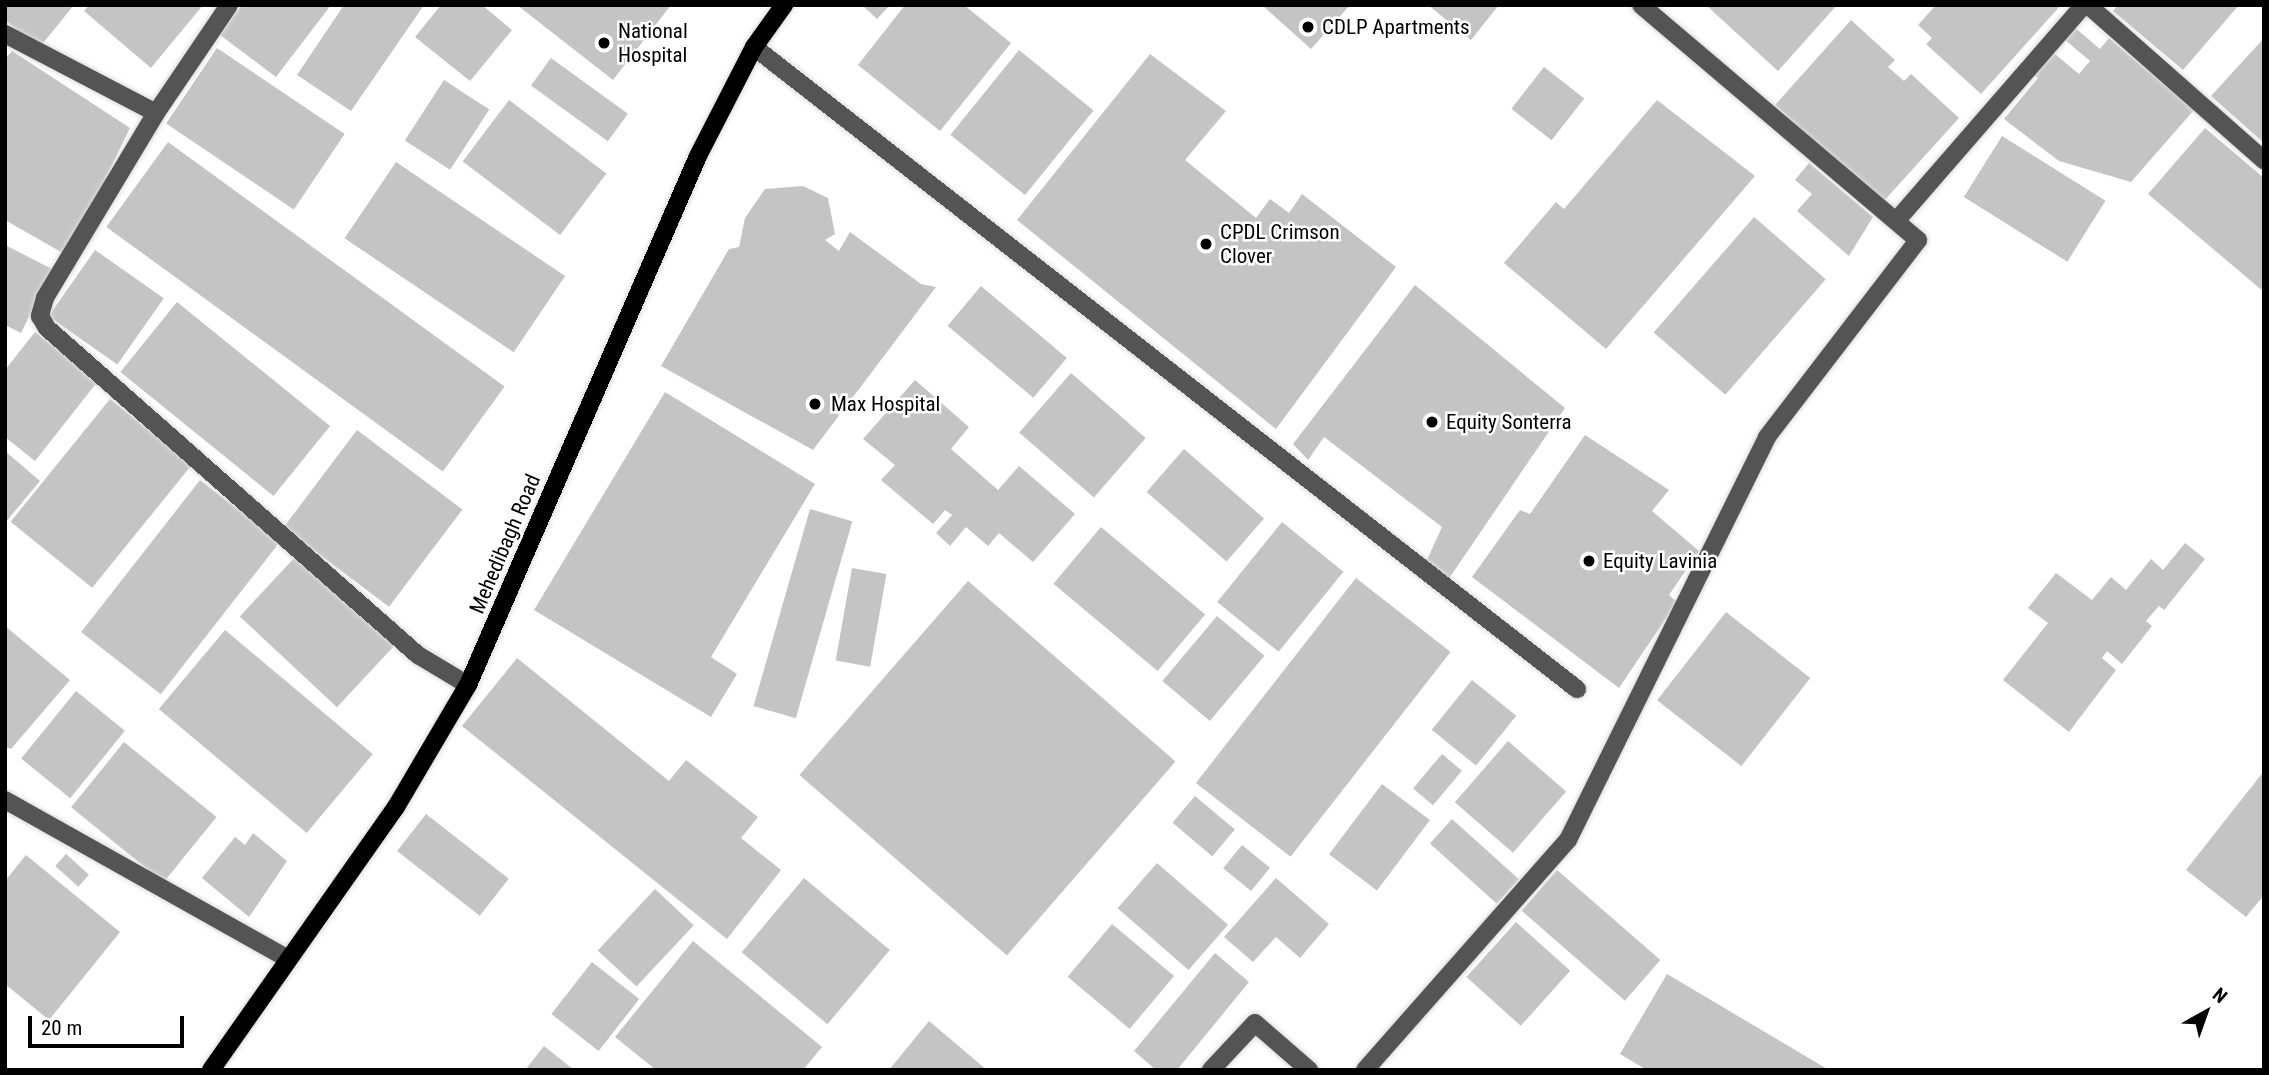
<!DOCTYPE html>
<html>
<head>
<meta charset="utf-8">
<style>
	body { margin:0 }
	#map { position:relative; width:2269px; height:1075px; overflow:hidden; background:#fff; font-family:"Roboto Condensed",sans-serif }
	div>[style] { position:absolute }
	.building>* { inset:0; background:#c4c4c4; transform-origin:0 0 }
	.roads { filter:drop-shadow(0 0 2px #dbdbdb) drop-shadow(0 0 2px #dbdbdb) }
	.minor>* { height:18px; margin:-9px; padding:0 9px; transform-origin:9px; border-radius:9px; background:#545454 }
	.major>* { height:18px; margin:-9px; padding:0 9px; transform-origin:9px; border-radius:9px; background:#000 }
	.dots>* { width:19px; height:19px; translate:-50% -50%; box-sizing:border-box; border:4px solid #fff; border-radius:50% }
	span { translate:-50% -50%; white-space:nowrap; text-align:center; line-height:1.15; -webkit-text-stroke:5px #fff; paint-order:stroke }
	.poi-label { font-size:21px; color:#000 }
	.left { translate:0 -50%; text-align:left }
	.street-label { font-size:21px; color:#000 }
	.frame { position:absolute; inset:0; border:7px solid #000; pointer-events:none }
	.north { position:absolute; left:2171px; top:977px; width:70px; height:70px; -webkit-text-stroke:5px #fff; paint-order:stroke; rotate:40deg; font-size:19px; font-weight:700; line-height:28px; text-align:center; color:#000 }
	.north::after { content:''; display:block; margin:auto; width:24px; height:32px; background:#000; clip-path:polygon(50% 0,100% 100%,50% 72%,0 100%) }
	.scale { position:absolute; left:28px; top:1016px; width:156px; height:32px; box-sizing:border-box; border:4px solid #000; border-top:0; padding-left:9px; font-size:21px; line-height:24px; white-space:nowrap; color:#000; -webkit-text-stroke:5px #fff; paint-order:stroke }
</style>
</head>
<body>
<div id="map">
	<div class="building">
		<i style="clip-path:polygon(5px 5px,74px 5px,39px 48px,5px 20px)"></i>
		<i style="clip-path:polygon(89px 5px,203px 5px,151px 68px,84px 11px)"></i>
		<i style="clip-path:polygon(242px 5px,331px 5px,276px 77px,220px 35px)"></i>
		<i style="clip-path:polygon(344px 5px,424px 5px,351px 111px,297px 75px)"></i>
		<i style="clip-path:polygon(441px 5px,482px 5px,512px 30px,470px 81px,415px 37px)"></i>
		<i style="clip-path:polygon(517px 5px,671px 5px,613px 80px)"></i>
		<i style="clip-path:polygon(862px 5px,890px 5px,877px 19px)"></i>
		<i style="clip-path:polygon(905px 5px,964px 5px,1011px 43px,940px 131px,858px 65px)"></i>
		<i style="clip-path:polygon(1262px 5px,1350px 5px,1311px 49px)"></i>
		<i style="clip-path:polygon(1428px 5px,1499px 5px,1471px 40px)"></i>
		<i style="clip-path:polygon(1706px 5px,1837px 5px,1778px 71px)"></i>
		<i style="clip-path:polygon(1936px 5px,2061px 5px,1981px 94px,1926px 44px,1932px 38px,1918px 25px)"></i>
		<i style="clip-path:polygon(2118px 5px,2239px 5px,2183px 70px,2113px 11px)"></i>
		<i style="clip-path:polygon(1851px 20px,1895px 60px,1888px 67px,1904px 81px,1911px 74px,1959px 118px,1882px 203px,1775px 105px)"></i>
		<i style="clip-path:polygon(2074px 27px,2100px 49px,2109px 38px,2194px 110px,2131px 182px,2059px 161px,2004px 119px,2038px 78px,2031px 73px,2050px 50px,2079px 74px,2090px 61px,2064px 39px)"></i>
		<i style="clip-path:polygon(2264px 38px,2264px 143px,2211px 96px)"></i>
		<i style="left:217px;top:48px;width:154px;height:91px;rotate:34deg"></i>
		<i style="left:1019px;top:50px;width:96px;height:109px;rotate:39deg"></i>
		<i style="clip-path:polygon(12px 51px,130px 128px,68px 256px,5px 220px,5px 59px)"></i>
		<i style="clip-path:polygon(1150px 54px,1226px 111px,1185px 160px,1256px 218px,1270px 199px,1289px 213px,1302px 194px,1396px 267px,1276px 429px,1017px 220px)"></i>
		<i style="left:551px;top:58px;width:95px;height:34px;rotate:36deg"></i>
		<i style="left:1544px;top:67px;width:51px;height:53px;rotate:38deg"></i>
		<i style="left:444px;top:80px;width:54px;height:72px;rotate:33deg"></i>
		<i style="left:509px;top:100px;width:122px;height:77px;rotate:37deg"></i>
		<i style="clip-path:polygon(1657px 100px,1755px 176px,1606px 349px,1504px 263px,1556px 202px,1564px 209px)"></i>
		<i style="clip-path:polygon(2205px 128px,2264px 178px,2264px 292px,2148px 194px)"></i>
		<i style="left:2002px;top:136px;width:122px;height:72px;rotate:32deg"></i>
		<i style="left:168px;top:142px;width:416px;height:105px;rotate:36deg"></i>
		<i style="left:396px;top:162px;width:204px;height:92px;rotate:34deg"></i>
		<i style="clip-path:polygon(1809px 163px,1873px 217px,1849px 256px,1797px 211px,1812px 194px,1795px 180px)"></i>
		<i style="clip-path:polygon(803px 186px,828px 198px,835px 234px,825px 240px,839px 251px,850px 232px,921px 284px,936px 287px,813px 450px,661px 366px,729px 249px,739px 247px,745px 218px,765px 189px)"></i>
		<i style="left:1754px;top:217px;width:95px;height:153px;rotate:41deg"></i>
		<i style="clip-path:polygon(5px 245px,52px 269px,21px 333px,5px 325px)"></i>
		<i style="left:95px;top:250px;width:84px;height:81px;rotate:35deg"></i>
		<i style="clip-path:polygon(1415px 285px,1565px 408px,1448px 580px,1426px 562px,1442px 527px,1324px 437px,1308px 460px,1293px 444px)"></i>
		<i style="left:981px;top:286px;width:112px;height:52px;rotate:40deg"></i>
		<i style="left:177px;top:302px;width:197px;height:90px;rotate:39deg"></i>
		<i style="clip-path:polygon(35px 332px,98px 381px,35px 461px,5px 437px,5px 370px)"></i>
		<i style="left:1071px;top:373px;width:99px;height:79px;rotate:41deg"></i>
		<i style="clip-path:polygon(915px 380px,969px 427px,951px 449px,998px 490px,1019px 466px,1075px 514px,1033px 562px,999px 533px,988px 546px,966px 527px,950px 546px,936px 533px,952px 515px,945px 510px,933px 524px,881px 480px,895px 465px,863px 439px)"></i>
		<i style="clip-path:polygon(665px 392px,815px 484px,711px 657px,737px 674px,711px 717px,534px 610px)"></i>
		<i style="left:110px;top:399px;width:105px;height:158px;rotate:39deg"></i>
		<i style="left:357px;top:430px;width:132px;height:122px;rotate:37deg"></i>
		<i style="clip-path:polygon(1585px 435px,1669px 490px,1652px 511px,1699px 551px,1669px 595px,1677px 602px,1619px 688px,1472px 577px,1520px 510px,1530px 514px)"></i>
		<i style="left:1184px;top:449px;width:106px;height:57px;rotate:41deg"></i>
		<i style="clip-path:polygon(5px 451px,40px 481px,5px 523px)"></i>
		<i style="left:200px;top:480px;width:101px;height:193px;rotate:38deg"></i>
		<i style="left:810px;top:509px;width:44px;height:205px;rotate:16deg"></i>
		<i style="left:1282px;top:522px;width:79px;height:103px;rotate:39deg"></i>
		<i style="left:1101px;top:527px;width:136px;height:74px;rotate:40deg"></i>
		<i style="clip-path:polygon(2185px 543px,2205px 559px,2164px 610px,2159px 606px,2146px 621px,2152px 626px,2122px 664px,2107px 651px,2102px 658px,2116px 670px,2069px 732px,2003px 680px,2048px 623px,2028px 608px,2056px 573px,2092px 600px,2111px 577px,2126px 590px,2151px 559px,2163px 570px)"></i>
		<i style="left:297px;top:555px;width:133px;height:84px;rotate:43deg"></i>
		<i style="left:852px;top:568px;width:35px;height:94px;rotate:10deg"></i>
		<i style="left:1356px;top:578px;width:120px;height:260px;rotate:38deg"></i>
		<i style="left:968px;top:581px;width:275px;height:257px;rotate:41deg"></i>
		<i style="left:1726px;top:612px;width:107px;height:112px;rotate:38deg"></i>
		<i style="left:1217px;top:616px;width:62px;height:85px;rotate:40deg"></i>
		<i style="clip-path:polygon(5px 626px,70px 680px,11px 749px,5px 747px)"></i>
		<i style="left:225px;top:630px;width:193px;height:103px;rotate:40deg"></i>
		<i style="clip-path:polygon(517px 658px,669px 781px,686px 760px,758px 817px,741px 838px,781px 870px,727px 939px,462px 726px)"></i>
		<i style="left:1472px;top:680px;width:57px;height:64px;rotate:39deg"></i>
		<i style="left:76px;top:691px;width:63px;height:87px;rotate:39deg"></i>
		<i style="left:1508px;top:741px;width:77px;height:81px;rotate:41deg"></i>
		<i style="left:124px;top:742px;width:119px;height:84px;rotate:39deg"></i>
		<i style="left:1442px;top:754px;width:26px;height:45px;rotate:40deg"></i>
		<i style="clip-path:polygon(2264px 771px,2264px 895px,2246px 917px,2186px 870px)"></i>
		<i style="left:1382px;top:784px;width:60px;height:88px;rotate:37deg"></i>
		<i style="left:1195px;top:796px;width:52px;height:35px;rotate:40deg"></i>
		<i style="left:426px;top:814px;width:105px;height:47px;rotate:38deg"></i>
		<i style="left:1452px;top:819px;width:90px;height:33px;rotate:42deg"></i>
		<i style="clip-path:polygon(253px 833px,287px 861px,249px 917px,202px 878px,235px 837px,245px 845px)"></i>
		<i style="left:1242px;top:845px;width:36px;height:30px;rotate:39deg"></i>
		<i style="left:66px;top:854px;width:31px;height:16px;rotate:42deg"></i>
		<i style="clip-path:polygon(26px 855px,120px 932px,49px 1020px,5px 984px,5px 881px)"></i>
		<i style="left:1157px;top:863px;width:94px;height:60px;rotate:41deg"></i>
		<i style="left:1557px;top:870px;width:137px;height:54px;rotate:41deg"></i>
		<i style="left:804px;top:878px;width:112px;height:97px;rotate:40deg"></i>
		<i style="clip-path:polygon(1276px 878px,1329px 924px,1300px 958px,1276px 937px,1253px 962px,1224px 937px)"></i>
		<i style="left:655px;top:889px;width:53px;height:84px;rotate:43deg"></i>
		<i style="left:1516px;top:922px;width:73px;height:74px;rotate:42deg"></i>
		<i style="left:1112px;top:924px;width:81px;height:69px;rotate:40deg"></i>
		<i style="clip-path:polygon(693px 941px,822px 1047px,803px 1070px,656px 1070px,615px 1037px)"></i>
		<i style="clip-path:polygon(1215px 953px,1249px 982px,1177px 1070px,1156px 1070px,1134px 1051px)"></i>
		<i style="left:592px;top:962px;width:60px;height:66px;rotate:38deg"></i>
		<i style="clip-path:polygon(1667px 974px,1829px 1070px,1647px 1070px,1620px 1054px)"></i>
		<i style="clip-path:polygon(929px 1021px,987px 1070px,889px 1070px)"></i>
		<i style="clip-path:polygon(544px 1046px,574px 1070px,525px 1070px)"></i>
	</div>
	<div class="roads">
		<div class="minor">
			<i style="left:2088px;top:5px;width:235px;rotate:41.4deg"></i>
			<i style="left:5px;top:34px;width:170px;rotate:27.6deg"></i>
			<i style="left:156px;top:113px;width:130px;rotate:-55.9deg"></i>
			<i style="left:754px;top:47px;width:1044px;rotate:37.96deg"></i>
			<i style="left:156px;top:113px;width:216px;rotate:121deg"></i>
			<i style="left:45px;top:298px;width:19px;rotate:106deg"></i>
			<i style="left:40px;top:316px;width:14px;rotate:60deg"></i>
			<i style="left:47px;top:328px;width:495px;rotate:41.4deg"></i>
			<i style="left:418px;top:655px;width:58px;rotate:31deg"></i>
			<i style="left:1897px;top:220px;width:285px;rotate:-49deg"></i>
			<i style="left:5px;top:800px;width:322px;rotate:29.3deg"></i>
			<i style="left:1211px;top:1070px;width:64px;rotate:-46.9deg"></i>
			<i style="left:1255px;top:1023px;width:72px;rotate:41deg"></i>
			<i style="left:1365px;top:1070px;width:307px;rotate:-48.6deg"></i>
			<i style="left:1568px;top:840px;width:449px;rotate:-63.7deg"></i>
			<i style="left:1767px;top:437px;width:248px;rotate:-52.5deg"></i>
			<i style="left:1918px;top:240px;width:363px;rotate:-139.7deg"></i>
		</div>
		<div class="major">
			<i style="left:211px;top:1070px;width:322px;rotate:-54.9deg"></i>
			<i style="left:396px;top:807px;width:142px;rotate:-59.5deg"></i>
			<i style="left:468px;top:685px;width:577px;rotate:-66.5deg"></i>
			<i style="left:698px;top:156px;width:123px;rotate:-62.8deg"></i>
			<i style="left:754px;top:47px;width:52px;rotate:-54.5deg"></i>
		</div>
	</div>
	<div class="dots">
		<i style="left:1308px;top:27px;background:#000"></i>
		<i style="left:604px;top:43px;background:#000"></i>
		<i style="left:1206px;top:244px;background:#000"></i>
		<i style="left:815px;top:404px;background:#000"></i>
		<i style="left:1432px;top:422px;background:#000"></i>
		<i style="left:1589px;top:561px;background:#000"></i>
	</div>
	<div class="poi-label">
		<span class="left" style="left:1322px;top:27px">CDLP Apartments</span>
		<span class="left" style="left:618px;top:43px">National<br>Hospital</span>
		<span class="left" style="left:1220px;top:244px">CPDL Crimson<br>Clover</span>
		<span class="left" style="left:831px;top:404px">Max Hospital</span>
		<span class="left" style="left:1446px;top:422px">Equity Sonterra</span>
		<span class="left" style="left:1603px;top:561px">Equity Lavinia</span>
	</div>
	<div class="street-label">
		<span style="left:505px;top:544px;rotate:-67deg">Mehedibagh Road</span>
	</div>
	<div class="frame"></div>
	<div class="north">N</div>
	<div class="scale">20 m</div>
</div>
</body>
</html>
